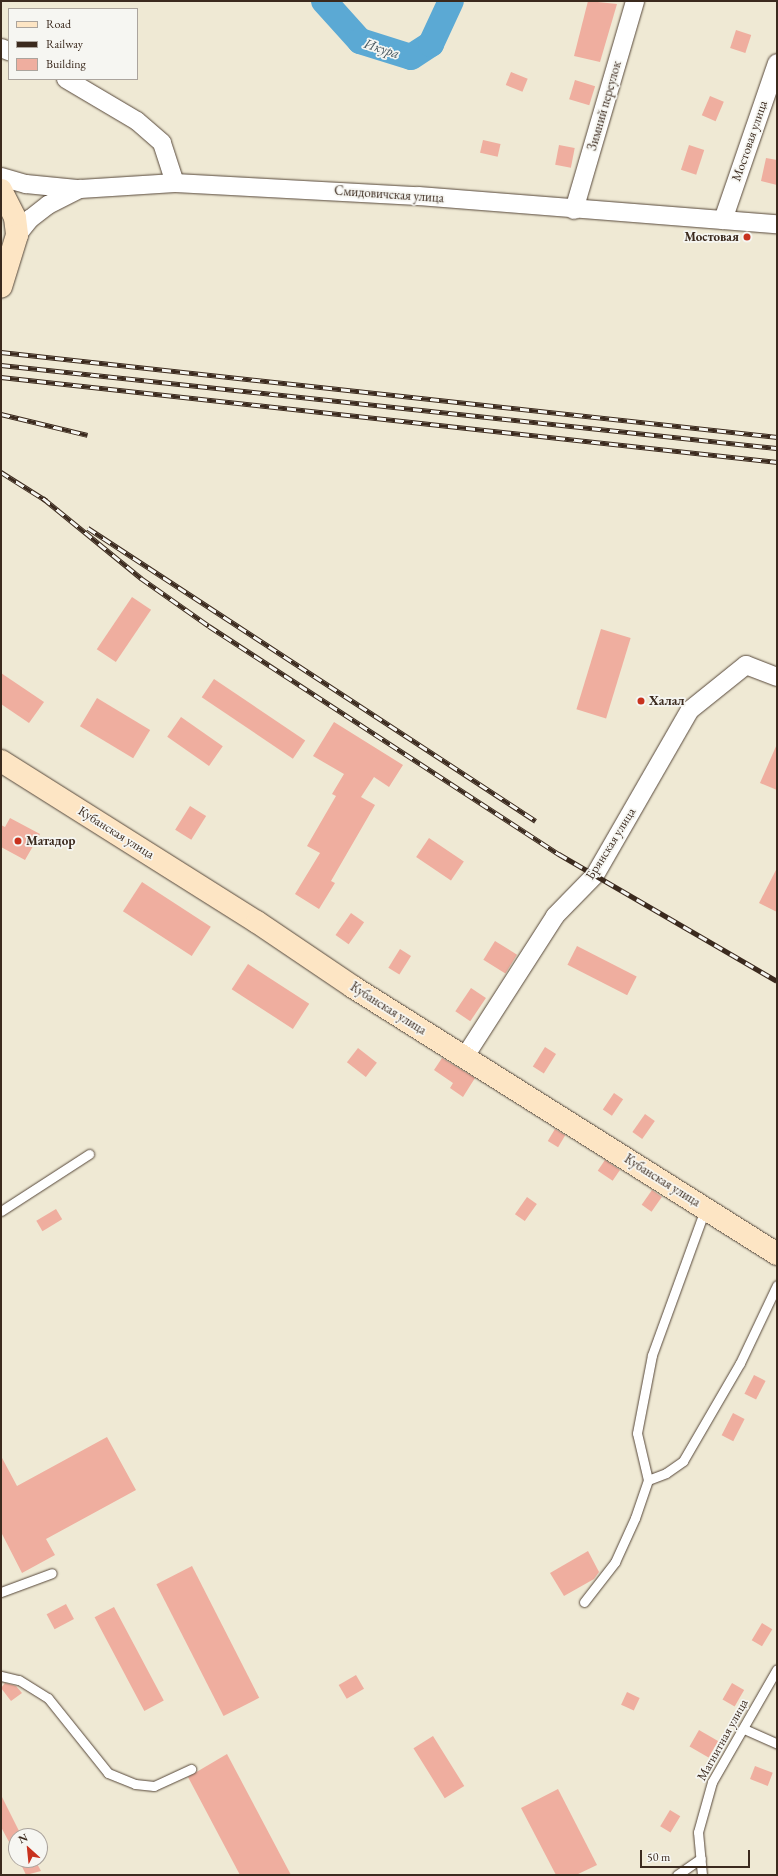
<!DOCTYPE html>
<html>
<head>
<meta charset="utf-8">
<style>
	body { margin:0 }
	#map { position:relative; width:778px; height:1876px; overflow:hidden; background:#efe9d4; font-family:"EB Garamond",serif }
	div>[style] { position:absolute }
	.river>* { height:26px; margin:-13px; padding:0 13px; transform-origin:13px; border-radius:13px; background:#5ba9d4 }
	.building>* { inset:0; background:#efae9f; transform-origin:0 0 }
	.roads { filter:drop-shadow(0 0 1px #564739) drop-shadow(0 0 1px #564739) }
	.lane>* { height:9px; margin:-4.5px; padding:0 4.5px; transform-origin:4.5px; border-radius:4.5px; background:#fff }
	.street>* { height:18px; margin:-9px; padding:0 9px; transform-origin:9px; border-radius:9px; background:#fff }
	.secondary>* { height:22px; margin:-11px; padding:0 11px; transform-origin:11px; border-radius:11px; background:#fde5c4 }
	.rail>* { height:4.5px; margin-top:-2.25px; transform-origin:0; background:repeating-linear-gradient(90deg,#f6f6f2 0 9px,#3b2a1e 0 18px); box-sizing:border-box; border-block:1px solid #3b2a1e }
	.dots>* { width:11px; height:11px; translate:-50% -50%; box-sizing:border-box; border:2px solid #f6f6f2; border-radius:50% }
	span { translate:-50% -50%; white-space:nowrap; text-align:center; line-height:1.15; -webkit-text-stroke:3.5px #f6f6f2; paint-order:stroke }
	.street-label { font-size:13px; color:#3b2a1e }
	.poi-label { font-size:13px; color:#3b2a1e; font-weight:700 }
	.right { translate:-100% -50%; text-align:right }
	.left { translate:0 -50%; text-align:left }
	.water-label { font-size:14px; color:#46565e; font-style:italic }
	.frame { position:absolute; inset:0; border:2px solid #3b2a1e; pointer-events:none }
	.legend { position:absolute; left:8px; top:8px; width:130px; height:72px; box-sizing:border-box; background:#f6f6f2; border:1px solid #aba49d; margin:0; padding:5px 7px; list-style:none; font-size:12px; color:#3b2a1e }
	.legend li { display:flex; align-items:center; gap:8px; height:20px }
	.legend b { width:20px; border:1px solid #aba49d }
	.north { position:absolute; left:8px; top:1828px; width:40px; height:40px; box-sizing:border-box; background:#f6f6f2; border:1px solid #aba49d; border-radius:50%; rotate:333deg; font-size:11px; font-weight:700; line-height:16px; text-align:center; color:#3b2a1e }
	.north::after { content:''; display:block; margin:auto; width:14px; height:18px; background:#c8321e; clip-path:polygon(50% 0,100% 100%,50% 72%,0 100%) }
	.scale { position:absolute; left:640px; top:1850px; width:110px; height:18px; box-sizing:border-box; border:2px solid #3b2a1e; border-top:0; padding-left:5px; font-size:12px; line-height:14px; white-space:nowrap; color:#3b2a1e; -webkit-text-stroke:3px #f6f6f2; paint-order:stroke }
</style>
</head>
<body>
<div id="map">
	<div class="river">
		<i style="left:324px;top:1px;width:54px;rotate:48deg"></i>
		<i style="left:360px;top:41px;width:53px;rotate:17.4deg"></i>
		<i style="left:411px;top:57px;width:24px;rotate:-33deg"></i>
		<i style="left:431px;top:44px;width:47px;rotate:-65.1deg"></i>
	</div>
	<div class="building">
		<i style="clip-path:polygon(588px 1px,617px 4px,600px 62px,574px 56px)"></i>
		<i style="left:736px;top:30px;width:16px;height:19px;rotate:18deg"></i>
		<i style="left:511px;top:72px;width:18px;height:14px;rotate:22deg"></i>
		<i style="left:575px;top:80px;width:21px;height:20px;rotate:17deg"></i>
		<i style="left:710px;top:96px;width:15px;height:21px;rotate:23deg"></i>
		<i style="left:483px;top:140px;width:18px;height:13px;rotate:13deg"></i>
		<i style="left:559px;top:145px;width:16px;height:20px;rotate:11deg"></i>
		<i style="left:689px;top:145px;width:16px;height:26px;rotate:18deg"></i>
		<i style="clip-path:polygon(766px 158px,777px 160px,777px 185px,761px 181px)"></i>
		<i style="left:132px;top:597px;width:23px;height:63px;rotate:34deg"></i>
		<i style="left:601px;top:629px;width:31px;height:84px;rotate:17deg"></i>
		<i style="clip-path:polygon(1px 673px,44px 702px,29px 723px,1px 704px)"></i>
		<i style="left:214px;top:679px;width:110px;height:22px;rotate:34deg"></i>
		<i style="left:97px;top:698px;width:62px;height:33px;rotate:31deg"></i>
		<i style="left:181px;top:717px;width:51px;height:24px;rotate:35deg"></i>
		<i style="clip-path:polygon(334px 722px,403px 765px,389px 787px,374px 777px,361px 797px,375px 805px,331px 881px,335px 883px,319px 909px,295px 894px,320px 853px,307px 846px,336px 796px,332px 794px,344px 774px,313px 756px)"></i>
		<i style="clip-path:polygon(777px 744px,777px 790px,760px 783px)"></i>
		<i style="left:190px;top:806px;width:19px;height:28px;rotate:32deg"></i>
		<i style="clip-path:polygon(10px 818px,40px 834px,25px 860px,1px 847px,1px 825px,5px 827px)"></i>
		<i style="left:429px;top:838px;width:42px;height:23px;rotate:34deg"></i>
		<i style="clip-path:polygon(777px 868px,777px 912px,759px 903px)"></i>
		<i style="left:142px;top:882px;width:82px;height:35px;rotate:33deg"></i>
		<i style="left:351px;top:913px;width:16px;height:27px;rotate:35deg"></i>
		<i style="left:495px;top:941px;width:26px;height:22px;rotate:32deg"></i>
		<i style="left:577px;top:946px;width:67px;height:21px;rotate:27deg"></i>
		<i style="left:400px;top:949px;width:13px;height:22px;rotate:32deg"></i>
		<i style="left:248px;top:964px;width:73px;height:30px;rotate:33deg"></i>
		<i style="left:471px;top:988px;width:18px;height:28px;rotate:34deg"></i>
		<i style="left:545px;top:1047px;width:13px;height:23px;rotate:32deg"></i>
		<i style="left:358px;top:1048px;width:24px;height:18px;rotate:38deg"></i>
		<i style="clip-path:polygon(442px 1058px,475px 1078px,463px 1097px,450px 1088px,453px 1083px,434px 1070px)"></i>
		<i style="left:614px;top:1093px;width:11px;height:20px;rotate:34deg"></i>
		<i style="left:645px;top:1114px;width:12px;height:22px;rotate:35deg"></i>
		<i style="left:555px;top:1129px;width:12px;height:14px;rotate:31deg"></i>
		<i style="left:605px;top:1160px;width:18px;height:13px;rotate:34deg"></i>
		<i style="left:652px;top:1190px;width:12px;height:18px;rotate:35deg"></i>
		<i style="left:527px;top:1197px;width:12px;height:21px;rotate:35deg"></i>
		<i style="left:56px;top:1209px;width:12px;height:23px;rotate:59deg"></i>
		<i style="left:754px;top:1375px;width:13px;height:21px;rotate:27deg"></i>
		<i style="left:733px;top:1413px;width:13px;height:25px;rotate:27deg"></i>
		<i style="clip-path:polygon(107px 1437px,136px 1490px,46px 1539px,55px 1555px,22px 1573px,1px 1532px,1px 1456px,17px 1486px)"></i>
		<i style="clip-path:polygon(588px 1551px,599px 1572px,594px 1579px,564px 1596px,550px 1573px)"></i>
		<i style="left:192px;top:1566px;width:148px;height:40px;rotate:63deg"></i>
		<i style="left:66px;top:1604px;width:17px;height:22px;rotate:62deg"></i>
		<i style="left:114px;top:1607px;width:106px;height:22px;rotate:62deg"></i>
		<i style="left:762px;top:1623px;width:12px;height:20px;rotate:31deg"></i>
		<i style="left:356px;top:1675px;width:16px;height:20px;rotate:60deg"></i>
		<i style="clip-path:polygon(5px 1683px,16px 1686px,22px 1693px,11px 1701px,1px 1688px)"></i>
		<i style="left:732px;top:1683px;width:14px;height:19px;rotate:30deg"></i>
		<i style="left:627px;top:1692px;width:14px;height:14px;rotate:25deg"></i>
		<i style="left:699px;top:1730px;width:22px;height:19px;rotate:30deg"></i>
		<i style="left:433px;top:1736px;width:59px;height:23px;rotate:58deg"></i>
		<i style="clip-path:polygon(227px 1754px,291px 1875px,240px 1875px,188px 1777px)"></i>
		<i style="left:755px;top:1766px;width:19px;height:14px;rotate:21deg"></i>
		<i style="clip-path:polygon(558px 1789px,597px 1865px,576px 1875px,556px 1875px,521px 1808px)"></i>
		<i style="clip-path:polygon(1px 1795px,20px 1833px,16px 1834px,16px 1855px,1px 1827px)"></i>
		<i style="left:670px;top:1810px;width:12px;height:19px;rotate:31deg"></i>
		<i style="clip-path:polygon(19px 1860px,35px 1860px,41px 1871px,26px 1875px)"></i>
	</div>
	<div class="roads">
		<div class="lane">
			<i style="left:1px;top:1211px;width:105px;rotate:-32.9deg"></i>
			<i style="left:648px;top:1480px;width:19px;rotate:-21deg"></i>
			<i style="left:666px;top:1473px;width:21px;rotate:-35deg"></i>
			<i style="left:683px;top:1461px;width:113px;rotate:-59.8deg"></i>
			<i style="left:740px;top:1363px;width:86px;rotate:-64.6deg"></i>
			<i style="left:1px;top:1592px;width:54px;rotate:-20.4deg"></i>
			<i style="left:584px;top:1602px;width:51px;rotate:-52.2deg"></i>
			<i style="left:615px;top:1562px;width:48px;rotate:-65.6deg"></i>
			<i style="left:635px;top:1518px;width:40px;rotate:-71.1deg"></i>
			<i style="left:648px;top:1480px;width:48px;rotate:-103.2deg"></i>
			<i style="left:637px;top:1433px;width:79px;rotate:-79.1deg"></i>
			<i style="left:652px;top:1355px;width:155px;rotate:-70deg"></i>
			<i style="left:1px;top:1676px;width:18px;rotate:13deg"></i>
			<i style="left:19px;top:1680px;width:34px;rotate:32deg"></i>
			<i style="left:48px;top:1698px;width:96px;rotate:51.3deg"></i>
			<i style="left:108px;top:1773px;width:29px;rotate:22deg"></i>
			<i style="left:135px;top:1784px;width:19px;rotate:6deg"></i>
			<i style="left:154px;top:1786px;width:41px;rotate:-24.7deg"></i>
			<i style="left:744px;top:1729px;width:36px;rotate:24deg"></i>
			<i style="left:677px;top:1875px;width:29px;rotate:-35deg"></i>
			<i style="left:702px;top:1875px;width:43px;rotate:-95.3deg"></i>
			<i style="left:698px;top:1832px;width:52px;rotate:-74.4deg"></i>
			<i style="left:712px;top:1782px;width:130px;rotate:-60.1deg"></i>
		</div>
		<div class="street">
			<i style="left:1px;top:48px;width:9px;rotate:21deg"></i>
			<i style="left:66px;top:79px;width:82px;rotate:30.6deg"></i>
			<i style="left:137px;top:121px;width:33px;rotate:41deg"></i>
			<i style="left:162px;top:143px;width:42px;rotate:72deg"></i>
			<i style="left:1px;top:177px;width:26px;rotate:16deg"></i>
			<i style="left:26px;top:184px;width:51px;rotate:5.6deg"></i>
			<i style="left:574px;top:210px;width:218px;rotate:-73.7deg"></i>
			<i style="left:723px;top:220px;width:166px;rotate:-71deg"></i>
			<i style="left:17px;top:235px;width:21px;rotate:-51deg"></i>
			<i style="left:30px;top:219px;width:23px;rotate:-38deg"></i>
			<i style="left:48px;top:205px;width:36px;rotate:-27deg"></i>
			<i style="left:80px;top:189px;width:95px;rotate:-3.6deg"></i>
			<i style="left:175px;top:183px;width:243px;rotate:3.1deg"></i>
			<i style="left:418px;top:196px;width:360px;rotate:4.5deg"></i>
			<i style="left:464px;top:1058px;width:169px;rotate:-57.3deg"></i>
			<i style="left:555px;top:916px;width:57px;rotate:-45.7deg"></i>
			<i style="left:595px;top:875px;width:190px;rotate:-60.1deg"></i>
			<i style="left:690px;top:710px;width:72px;rotate:-38.8deg"></i>
			<i style="left:746px;top:665px;width:33px;rotate:21deg"></i>
		</div>
		<div class="secondary">
			<i style="left:1px;top:190px;width:31px;rotate:63deg"></i>
			<i style="left:15px;top:218px;width:17px;rotate:83deg"></i>
			<i style="left:17px;top:235px;width:54px;rotate:107.1deg"></i>
			<i style="left:1px;top:761px;width:302px;rotate:32.2deg"></i>
			<i style="left:257px;top:922px;width:116px;rotate:34.1deg"></i>
			<i style="left:353px;top:987px;width:501px;rotate:32.2deg"></i>
		</div>
	</div>
	<div class="rail">
		<i style="left:1px;top:352px;width:781px;rotate:6.25deg"></i>
		<i style="left:1px;top:365px;width:780px;rotate:6.11deg"></i>
		<i style="left:1px;top:377px;width:781px;rotate:6.25deg"></i>
		<i style="left:1px;top:414px;width:89px;rotate:13.6deg"></i>
		<i style="left:1px;top:472px;width:54px;rotate:32.2deg"></i>
		<i style="left:43px;top:498px;width:127px;rotate:39.2deg"></i>
		<i style="left:141px;top:578px;width:83px;rotate:35.2deg"></i>
		<i style="left:209px;top:626px;width:418px;rotate:33.1deg"></i>
		<i style="left:559px;top:854px;width:252px;rotate:30.2deg"></i>
		<i style="left:88px;top:528px;width:535px;rotate:33.19deg"></i>
	</div>
	<div class="dots">
		<i style="left:747px;top:237px;background:#c8321e"></i>
		<i style="left:641px;top:701px;background:#c8321e"></i>
		<i style="left:18px;top:841px;background:#c8321e"></i>
	</div>
	<div class="street-label">
		<span style="left:605px;top:106px;rotate:-74deg">Зимний переулок</span>
		<span style="left:750px;top:141px;rotate:-71deg">Мостовая улица</span>
		<span style="left:389px;top:195px;rotate:4deg">Смидовичская улица</span>
		<span style="left:116px;top:833px;rotate:32deg">Кубанская улица</span>
		<span style="left:611px;top:844px;rotate:-58deg">Брянская улица</span>
		<span style="left:388px;top:1009px;rotate:32deg">Кубанская улица</span>
		<span style="left:662px;top:1181px;rotate:32deg">Кубанская улица</span>
		<span style="left:723px;top:1740px;rotate:-61deg">Магнитная улица</span>
	</div>
	<div class="poi-label">
		<span class="right" style="left:739px;top:237px">Мостовая</span>
		<span class="left" style="left:649px;top:701px">Халал</span>
		<span class="left" style="left:26px;top:841px">Матадор</span>
	</div>
	<div class="water-label">
		<span style="left:382px;top:48px;rotate:18deg">Икура</span>
	</div>
	<div class="frame"></div>
	<ul class="legend">
	<li><b style="height:5px;background:#fde5c4"></b>Road</li>
	<li><b style="height:5px;background:#3b2a1e"></b>Railway</li>
	<li><b style="height:11px;background:#efae9f"></b>Building</li>
	</ul>
	<div class="north">N</div>
	<div class="scale">50 m</div>
</div>
</body>
</html>
